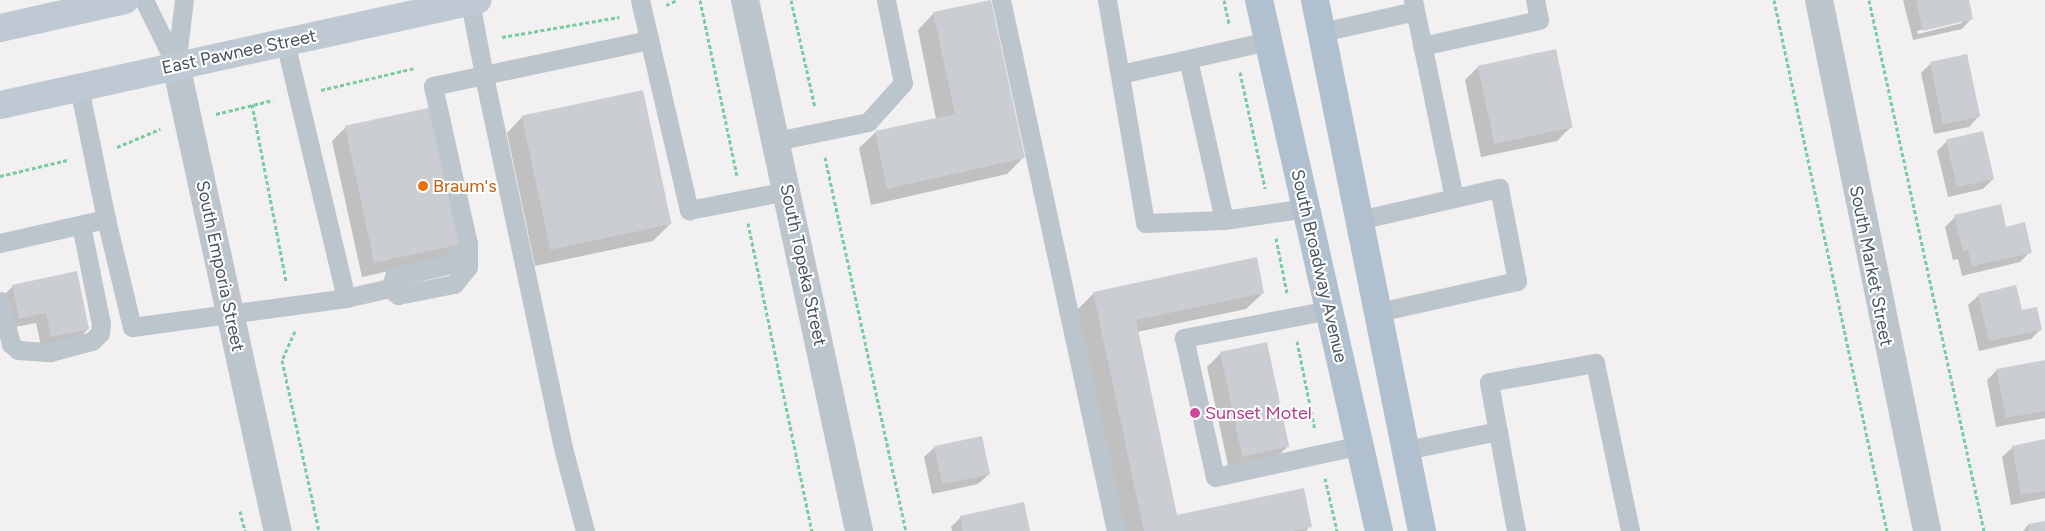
<!DOCTYPE html>
<html>
<head>
<meta charset="utf-8">
<style>
	body { margin:0 }
	#map { position:relative; width:2045px; height:531px; overflow:hidden; background:#f2f0f0; font-family:Figtree,sans-serif }
	div>[style] { position:absolute }
	.shadow>* { inset:0; background:#0003 }
	.building>* { inset:0; background:#cacdd2; transform-origin:0 0 }
	.path>* { height:3px; margin-top:-1.5px; transform-origin:0; background:repeating-linear-gradient(90deg,#78cda0 0 4px,transparent 0 6.5px) }
	.service>* { height:19px; margin:-9.5px; padding:0 9.5px; transform-origin:9.5px; border-radius:9.5px; background:#bcc5cc }
	.minor>* { height:28px; margin:-14px; padding:0 14px; transform-origin:14px; border-radius:14px; background:#bcc5cc }
	.secondary>* { height:28px; margin:-14px; padding:0 14px; transform-origin:14px; border-radius:14px; background:#bec9d3 }
	.primary>* { height:28px; margin:-14px; padding:0 14px; transform-origin:14px; border-radius:14px; background:#b0c0ce }
	.dots>* { width:14px; height:14px; translate:-50% -50%; box-sizing:border-box; border:2px solid #fff; border-radius:50% }
	span { translate:-50% -50%; white-space:nowrap; text-align:center; line-height:1.15; -webkit-text-stroke:4px #fff; paint-order:stroke }
	.street-label { font-size:18px; color:#48545d }
	.food-label { font-size:18px; color:#c56008 }
	.left { translate:0 -50%; text-align:left }
	.hotel-label { font-size:18px; color:#b23c85 }
</style>
</head>
<body>
<div id="map">
	<div class="shadow">
		<i style="clip-path:polygon(evenodd,1903px 0,1967px 0,1972px 18px,1962px 29px,1913px 40px,1903px 0,1962px 20px,1962px 23px,1918px 34px,1917px 31px,1962px 20px)"></i>
		<i style="clip-path:polygon(934px 13px,1023px 158px,1007px 174px,871px 205px,859px 148px,876px 132px,936px 119px,918px 30px)"></i>
		<i style="clip-path:polygon(1931px 63px,1979px 116px,1969px 127px,1934px 134px,1921px 73px)"></i>
		<i style="clip-path:polygon(1479px 66px,1571px 127px,1557px 141px,1481px 157px,1465px 80px)"></i>
		<i style="clip-path:polygon(523px 116px,670px 224px,653px 241px,535px 266px,507px 133px)"></i>
		<i style="clip-path:polygon(346px 127px,462px 244px,448px 258px,362px 277px,332px 141px)"></i>
		<i style="clip-path:polygon(1947px 141px,1993px 179px,1983px 189px,1948px 197px,1937px 151px)"></i>
		<i style="clip-path:polygon(1955px 217px,2005px 228px,2030px 252px,2020px 262px,1962px 276px,1958px 259px,1953px 260px,1945px 227px)"></i>
		<i style="clip-path:polygon(13px 286px,88px 329px,78px 339px,41px 346px,36px 323px,9px 328px,2px 297px)"></i>
		<i style="clip-path:polygon(1094px 293px,1263px 293px,1246px 309px,1137px 332px,1176px 517px,1310px 526px,1306px 531px,1124px 531px,1077px 310px)"></i>
		<i style="clip-path:polygon(1979px 295px,2021px 312px,2041px 329px,2031px 339px,1979px 351px,1968px 305px)"></i>
		<i style="clip-path:polygon(1221px 353px,1288px 446px,1274px 460px,1229px 470px,1207px 367px)"></i>
		<i style="clip-path:polygon(2045px 361px,2045px 418px,1996px 427px,1987px 380px,1997px 370px)"></i>
		<i style="clip-path:polygon(2045px 440px,2045px 498px,2011px 505px,2002px 457px,2013px 447px)"></i>
		<i style="clip-path:polygon(935px 447px,989px 474px,978px 484px,932px 494px,924px 457px)"></i>
		<i style="clip-path:polygon(961px 517px,1029px 531px,952px 531px,951px 527px)"></i>
		<i style="clip-path:polygon(2045px 522px,2045px 531px,2023px 531px,2028px 525px)"></i>
	</div>
	<div class="building">
		<i style="clip-path:polygon(991px 0,1025px 158px,887px 189px,875px 131px,955px 114px,933px 12px)"></i>
		<i style="clip-path:polygon(1916px 0,1969px 0,1973px 19px,1923px 31px)"></i>
		<i style="left:1556px;top:49px;width:80px;height:80px;rotate:78deg"></i>
		<i style="left:1967px;top:54px;width:64px;height:38px;rotate:78deg"></i>
		<i style="left:643px;top:90px;width:137px;height:124px;rotate:78deg"></i>
		<i style="left:433px;top:107px;width:140px;height:90px;rotate:78deg"></i>
		<i style="left:1983px;top:131px;width:49px;height:38px;rotate:77deg"></i>
		<i style="clip-path:polygon(2001px 204px,2006px 227px,2025px 222px,2032px 253px,1972px 266px,1968px 250px,1963px 251px,1954px 215px)"></i>
		<i style="clip-path:polygon(1257px 257px,1264px 293px,1136px 320px,1177px 515px,1304px 488px,1312px 527px,1293px 531px,1144px 531px,1093px 292px)"></i>
		<i style="clip-path:polygon(77px 271px,89px 329px,51px 337px,46px 313px,19px 319px,12px 285px)"></i>
		<i style="clip-path:polygon(2016px 285px,2022px 310px,2037px 307px,2042px 330px,1989px 341px,1978px 294px)"></i>
		<i style="left:1267px;top:342px;width:107px;height:48px;rotate:78deg"></i>
		<i style="clip-path:polygon(2045px 360px,2045px 411px,2006px 418px,1996px 369px)"></i>
		<i style="left:982px;top:436px;width:39px;height:49px;rotate:78deg"></i>
		<i style="clip-path:polygon(2045px 439px,2045px 491px,2021px 495px,2012px 446px)"></i>
		<i style="clip-path:polygon(1024px 502px,1030px 531px,963px 531px,960px 516px)"></i>
		<i style="clip-path:polygon(2045px 521px,2045px 531px,2029px 531px,2028px 524px)"></i>
	</div>
	<div class="path">
		<i style="left:700px;top:0;width:179px;rotate:78.1deg"></i>
		<i style="left:791px;top:0;width:110px;rotate:77.4deg"></i>
		<i style="left:1224px;top:0;width:25px;rotate:78deg"></i>
		<i style="left:1774px;top:0;width:543px;rotate:77.99deg"></i>
		<i style="left:1869px;top:0;width:543px;rotate:77.78deg"></i>
		<i style="left:666px;top:5px;width:12px;rotate:-24deg"></i>
		<i style="left:502px;top:37px;width:119px;rotate:-9.7deg"></i>
		<i style="left:1240px;top:72px;width:119px;rotate:77.8deg"></i>
		<i style="left:321px;top:90px;width:97px;rotate:-13.2deg"></i>
		<i style="left:252px;top:104px;width:180px;rotate:79.1deg"></i>
		<i style="left:216px;top:114px;width:59px;rotate:-13.8deg"></i>
		<i style="left:117px;top:147px;width:47px;rotate:-22.7deg"></i>
		<i style="left:825px;top:157px;width:383px;rotate:77.8deg"></i>
		<i style="left:0;top:176px;width:69px;rotate:-13.4deg"></i>
		<i style="left:748px;top:223px;width:315px;rotate:78.3deg"></i>
		<i style="left:1276px;top:238px;width:56px;rotate:78.7deg"></i>
		<i style="left:295px;top:331px;width:32px;rotate:114deg"></i>
		<i style="left:282px;top:360px;width:175px;rotate:77.8deg"></i>
		<i style="left:1297px;top:341px;width:91px;rotate:78.6deg"></i>
		<i style="left:1325px;top:478px;width:54px;rotate:77.2deg"></i>
		<i style="left:240px;top:511px;width:21px;rotate:76deg"></i>
	</div>
	<div class="service">
		<i style="left:144px;top:0;width:72px;rotate:63.8deg"></i>
		<i style="left:640px;top:0;width:216px;rotate:76.9deg"></i>
		<i style="left:689px;top:210px;width:100px;rotate:-11deg"></i>
		<i style="left:1001px;top:0;width:543px;rotate:77.78deg"></i>
		<i style="left:1107px;top:0;width:226px;rotate:80.3deg"></i>
		<i style="left:1145px;top:223px;width:79px;rotate:-2.2deg"></i>
		<i style="left:1413px;top:0;width:202px;rotate:78.3deg"></i>
		<i style="left:1322px;top:32px;width:95px;rotate:-12.7deg"></i>
		<i style="left:1268px;top:41px;width:82px;rotate:167.3deg"></i>
		<i style="left:1188px;top:59px;width:165px;rotate:77.4deg"></i>
		<i style="left:1224px;top:220px;width:83px;rotate:-8.3deg"></i>
		<i style="left:1422px;top:46px;width:120px;rotate:-12.5deg"></i>
		<i style="left:1539px;top:20px;width:20px;rotate:-101deg"></i>
		<i style="left:176px;top:65px;width:65px;rotate:-83deg"></i>
		<i style="left:1120px;top:74px;width:70px;rotate:-12.4deg"></i>
		<i style="left:776px;top:141px;width:94px;rotate:-11.7deg"></i>
		<i style="left:868px;top:122px;width:52px;rotate:-48.1deg"></i>
		<i style="left:903px;top:83px;width:85px;rotate:-101.6deg"></i>
		<i style="left:106px;top:219px;width:111px;rotate:76.5deg"></i>
		<i style="left:132px;top:327px;width:216px;rotate:-7.7deg"></i>
		<i style="left:346px;top:298px;width:263px;rotate:-103.4deg"></i>
		<i style="left:1359px;top:220px;width:144px;rotate:-12.9deg"></i>
		<i style="left:1499px;top:188px;width:95px;rotate:79deg"></i>
		<i style="left:1517px;top:281px;width:142px;rotate:167.4deg"></i>
		<i style="left:0;top:243px;width:109px;rotate:-12.8deg"></i>
		<i style="left:106px;top:219px;width:135px;rotate:-101.6deg"></i>
		<i style="left:390px;top:288px;width:11px;rotate:41deg"></i>
		<i style="left:398px;top:295px;width:57px;rotate:-11.1deg"></i>
		<i style="left:454px;top:284px;width:22px;rotate:-51deg"></i>
		<i style="left:468px;top:267px;width:23px;rotate:-90deg"></i>
		<i style="left:468px;top:244px;width:162px;rotate:-102.5deg"></i>
		<i style="left:433px;top:86px;width:52px;rotate:-12.2deg"></i>
		<i style="left:484px;top:75px;width:74px;rotate:-100.9deg"></i>
		<i style="left:390px;top:288px;width:12px;rotate:-70deg"></i>
		<i style="left:394px;top:277px;width:58px;rotate:-12.8deg"></i>
		<i style="left:451px;top:264px;width:26px;rotate:-50deg"></i>
		<i style="left:346px;top:298px;width:45px;rotate:-12.8deg"></i>
		<i style="left:0;top:301px;width:44px;rotate:75.7deg"></i>
		<i style="left:11px;top:344px;width:9px;rotate:41deg"></i>
		<i style="left:18px;top:350px;width:32px;rotate:4deg"></i>
		<i style="left:50px;top:352px;width:43px;rotate:-14.7deg"></i>
		<i style="left:92px;top:341px;width:11px;rotate:-45deg"></i>
		<i style="left:100px;top:333px;width:9px;rotate:-84deg"></i>
		<i style="left:101px;top:324px;width:101px;rotate:-101.4deg"></i>
		<i style="left:1329px;top:310px;width:148px;rotate:169.1deg"></i>
		<i style="left:1184px;top:338px;width:142px;rotate:77.4deg"></i>
		<i style="left:1215px;top:477px;width:148px;rotate:-12.4deg"></i>
		<i style="left:1406px;top:450px;width:94px;rotate:-11.7deg"></i>
		<i style="left:585px;top:531px;width:86px;rotate:-104.8deg"></i>
		<i style="left:563px;top:448px;width:381px;rotate:-102deg"></i>
		<i style="left:484px;top:75px;width:169px;rotate:-12deg"></i>
		<i style="left:1516px;top:531px;width:151px;rotate:-100.3deg"></i>
		<i style="left:1489px;top:382px;width:108px;rotate:-10.2deg"></i>
		<i style="left:1595px;top:363px;width:172px;rotate:78.2deg"></i>
	</div>
	<div class="minor">
		<i style="left:745px;top:0;width:543px;rotate:77.88deg"></i>
		<i style="left:1819px;top:0;width:542px;rotate:78.5deg"></i>
		<i style="left:176px;top:65px;width:477px;rotate:77.7deg"></i>
	</div>
	<div class="secondary">
		<i style="left:0;top:28px;width:128px;rotate:-12.6deg"></i>
		<i style="left:0;top:105px;width:489px;rotate:-12.4deg"></i>
	</div>
	<div class="primary">
		<i style="left:1259px;top:0;width:544px;rotate:77.27deg"></i>
		<i style="left:1315px;top:0;width:542px;rotate:78.61deg"></i>
	</div>
	<div class="dots">
		<i style="left:423px;top:186px;background:#e8710a"></i>
		<i style="left:1195px;top:413px;background:#d1479c"></i>
	</div>
	<div class="street-label">
		<span style="left:239px;top:52px;rotate:-12deg">East Pawnee Street</span>
		<span style="left:803px;top:265px;rotate:78deg">South Topeka Street</span>
		<span style="left:220px;top:266px;rotate:78deg">South Emporia Street</span>
		<span style="left:1319px;top:266px;rotate:77deg">South Broadway Avenue</span>
		<span style="left:1871px;top:266px;rotate:79deg">South Market Street</span>
	</div>
	<div class="food-label">
		<span class="left" style="left:433px;top:186px">Braum's</span>
	</div>
	<div class="hotel-label">
		<span class="left" style="left:1205px;top:413px">Sunset Motel</span>
	</div>
</div>
</body>
</html>
